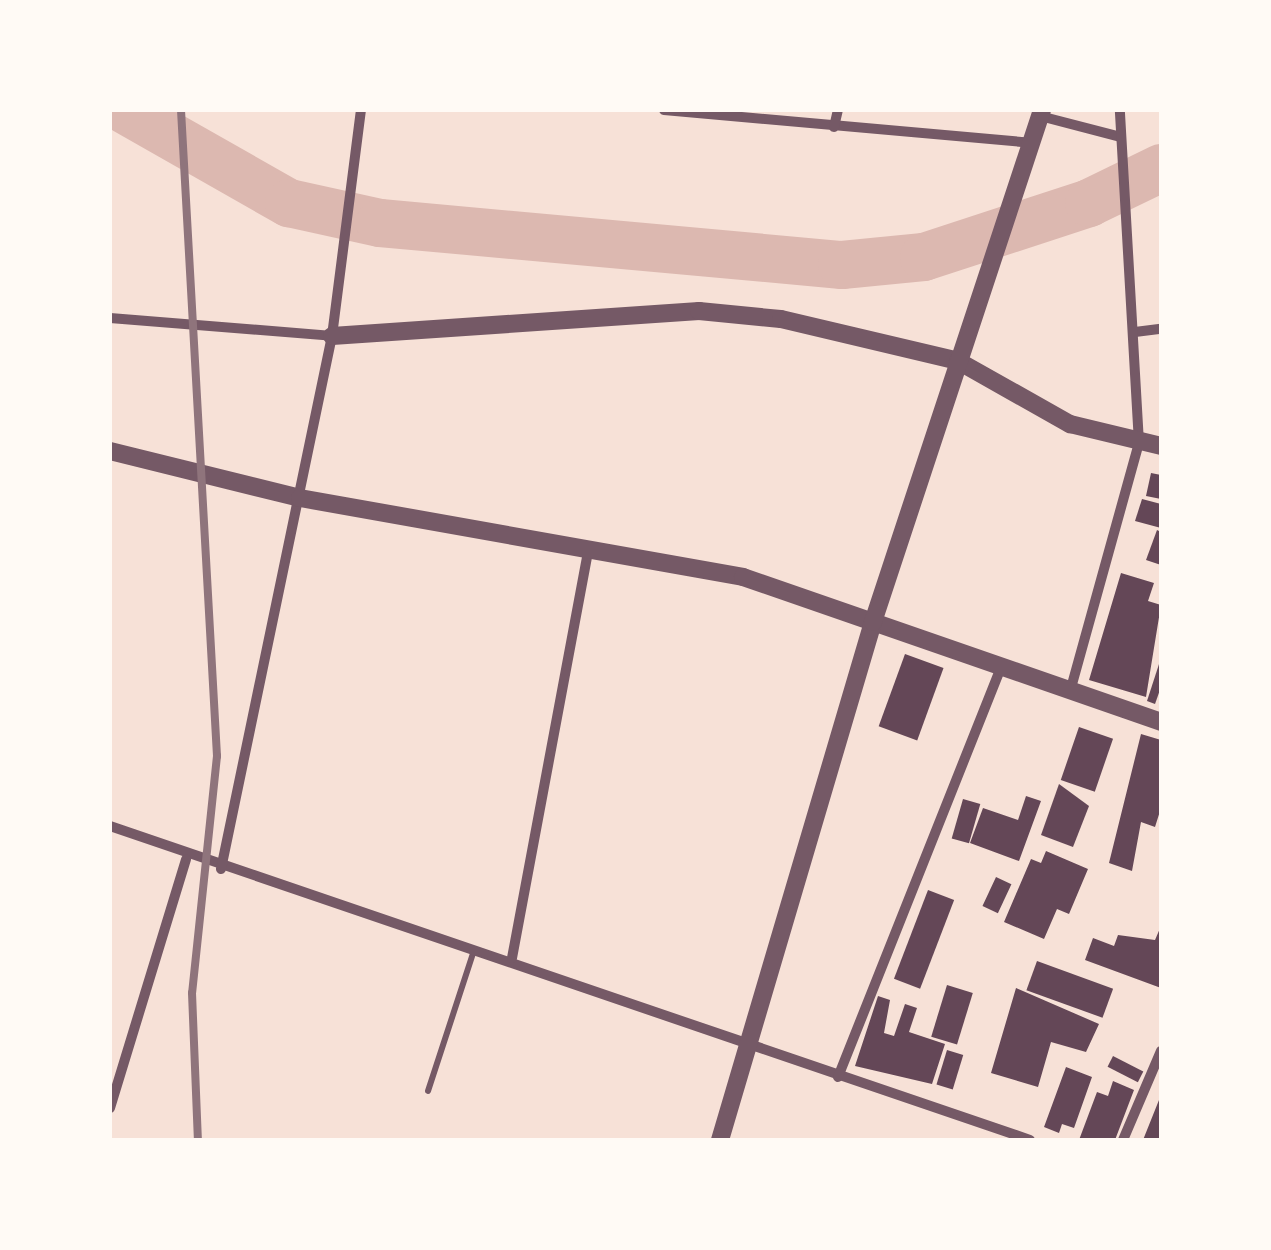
<!DOCTYPE html>
<html>
<head>
<meta charset="utf-8">
<style>
	body { margin:0 }
	#map { position:relative; width:1271px; height:1250px; overflow:hidden; background:#f7e1d7; font-family:Bitter,serif }
	div>[style] { position:absolute }
	.river>* { height:48px; margin:-24px; padding:0 24px; transform-origin:24px; border-radius:24px; background:#dcb8b0 }
	.building>* { inset:0; background:#644757; transform-origin:0 0 }
	.service>* { height:6px; margin:-3px; padding:0 3px; transform-origin:3px; border-radius:3px; background:#755966 }
	.minor>* { height:10px; margin:-5px; padding:0 5px; transform-origin:5px; border-radius:5px; background:#755966 }
	.tertiary>* { height:18px; margin:-9px; padding:0 9px; transform-origin:9px; border-radius:9px; background:#755966 }
	.rail>* { height:8px; margin:-4px; padding:0 4px; transform-origin:4px; border-radius:4px; background:#8f747c }
	span { translate:-50% -50%; white-space:nowrap; text-align:center; line-height:1.15; -webkit-text-stroke:10px #fffaf5; paint-order:stroke }
	.frame { position:absolute; inset:0; border:112px solid #fffaf5; pointer-events:none }
</style>
</head>
<body>
<div id="map">
	<div class="river">
		<i style="left:125px;top:110px;width:189px;rotate:29.6deg"></i>
		<i style="left:289px;top:203px;width:93px;rotate:12.4deg"></i>
		<i style="left:380px;top:223px;width:464px;rotate:5.2deg"></i>
		<i style="left:842px;top:265px;width:82px;rotate:-5.6deg"></i>
		<i style="left:924px;top:257px;width:174px;rotate:-18.1deg"></i>
		<i style="left:1089px;top:203px;width:80px;rotate:-25.9deg"></i>
	</div>
	<div class="building">
		<i style="clip-path:polygon(1151px 473px,1161px 475px,1161px 499px,1146px 496px)"></i>
		<i style="clip-path:polygon(1142px 499px,1161px 504px,1161px 528px,1135px 521px)"></i>
		<i style="clip-path:polygon(1157px 530px,1161px 532px,1161px 565px,1146px 560px)"></i>
		<i style="clip-path:polygon(1121px 573px,1154px 583px,1148px 601px,1161px 605px,1146px 697px,1089px 680px)"></i>
		<i style="left:905px;top:654px;width:41px;height:77px;rotate:20deg"></i>
		<i style="clip-path:polygon(1160px 661px,1161px 687px,1155px 704px,1147px 701px)"></i>
		<i style="left:1079px;top:727px;width:36px;height:56px;rotate:19deg"></i>
		<i style="clip-path:polygon(1141px 734px,1161px 740px,1161px 808px,1155px 827px,1141px 822px,1132px 871px,1109px 863px)"></i>
		<i style="clip-path:polygon(1059px 784px,1089px 806px,1073px 847px,1041px 835px)"></i>
		<i style="clip-path:polygon(1026px 796px,1041px 801px,1019px 861px,970px 843px,983px 808px,1018px 820px)"></i>
		<i style="left:963px;top:799px;width:18px;height:41px;rotate:16deg"></i>
		<i style="clip-path:polygon(1046px 851px,1088px 869px,1069px 914px,1057px 909px,1044px 939px,1004px 922px,1031px 859px,1041px 863px)"></i>
		<i style="left:996px;top:877px;width:17px;height:32px;rotate:25deg"></i>
		<i style="left:928px;top:890px;width:28px;height:95px;rotate:21deg"></i>
		<i style="clip-path:polygon(1161px 926px,1161px 988px,1085px 960px,1093px 938px,1114px 946px,1118px 935px,1155px 940px)"></i>
		<i style="left:1037px;top:961px;width:81px;height:31px;rotate:20deg"></i>
		<i style="left:947px;top:985px;width:27px;height:54px;rotate:17deg"></i>
		<i style="clip-path:polygon(1016px 988px,1099px 1024px,1086px 1052px,1051px 1042px,1038px 1087px,991px 1073px)"></i>
		<i style="clip-path:polygon(878px 996px,890px 1000px,884px 1033px,894px 1036px,905px 1004px,917px 1008px,909px 1032px,945px 1044px,932px 1084px,855px 1066px)"></i>
		<i style="left:947px;top:1050px;width:17px;height:36px;rotate:17deg"></i>
		<i style="left:1113px;top:1056px;width:34px;height:12px;rotate:27deg"></i>
		<i style="clip-path:polygon(1066px 1067px,1092px 1077px,1074px 1128px,1062px 1124px,1059px 1133px,1044px 1127px)"></i>
		<i style="clip-path:polygon(1113px 1081px,1134px 1090px,1115px 1140px,1079px 1140px,1097px 1092px,1108px 1096px)"></i>
		<i style="clip-path:polygon(1161px 1095px,1161px 1140px,1143px 1140px)"></i>
	</div>
	<div class="service">
		<i style="left:428px;top:1091px;width:148px;rotate:-71.9deg"></i>
	</div>
	<div class="minor">
		<i style="left:664px;top:110px;width:368px;rotate:5.1deg"></i>
		<i style="left:1040px;top:116px;width:80px;rotate:14.6deg"></i>
		<i style="left:834px;top:127px;width:17px;rotate:-77deg"></i>
		<i style="left:110px;top:318px;width:223px;rotate:4.6deg"></i>
		<i style="left:1135px;top:332px;width:26px;rotate:-7deg"></i>
		<i style="left:1071px;top:688px;width:254px;rotate:-74.5deg"></i>
		<i style="left:1139px;top:443px;width:334px;rotate:-93.3deg"></i>
		<i style="left:110px;top:826px;width:972px;rotate:18.84deg"></i>
		<i style="left:221px;top:869px;width:544px;rotate:-78.24deg"></i>
		<i style="left:332px;top:336px;width:228px;rotate:-82.7deg"></i>
		<i style="left:512px;top:958px;width:419px;rotate:-79.4deg"></i>
		<i style="left:838px;top:1077px;width:443px;rotate:-68.3deg"></i>
		<i style="left:110px;top:1108px;width:260px;rotate:-73deg"></i>
		<i style="left:1123px;top:1140px;width:97px;rotate:-66.9deg"></i>
	</div>
	<div class="tertiary">
		<i style="left:332px;top:336px;width:368px;rotate:-3.9deg"></i>
		<i style="left:699px;top:311px;width:82px;rotate:5.6deg"></i>
		<i style="left:781px;top:319px;width:182px;rotate:13.3deg"></i>
		<i style="left:958px;top:361px;width:129px;rotate:29.4deg"></i>
		<i style="left:1070px;top:424px;width:94px;rotate:13.6deg"></i>
		<i style="left:110px;top:451px;width:196px;rotate:13.9deg"></i>
		<i style="left:300px;top:498px;width:450px;rotate:10.1deg"></i>
		<i style="left:743px;top:577px;width:442px;rotate:19.1deg"></i>
		<i style="left:720px;top:1140px;width:540px;rotate:-73.54deg"></i>
		<i style="left:873px;top:622px;width:539px;rotate:-71.73deg"></i>
	</div>
	<div class="rail">
		<i style="left:181px;top:110px;width:647px;rotate:86.81deg"></i>
		<i style="left:217px;top:756px;width:238px;rotate:96deg"></i>
		<i style="left:192px;top:993px;width:147px;rotate:87.7deg"></i>
	</div>
	<div class="frame"></div>
</div>
</body>
</html>
